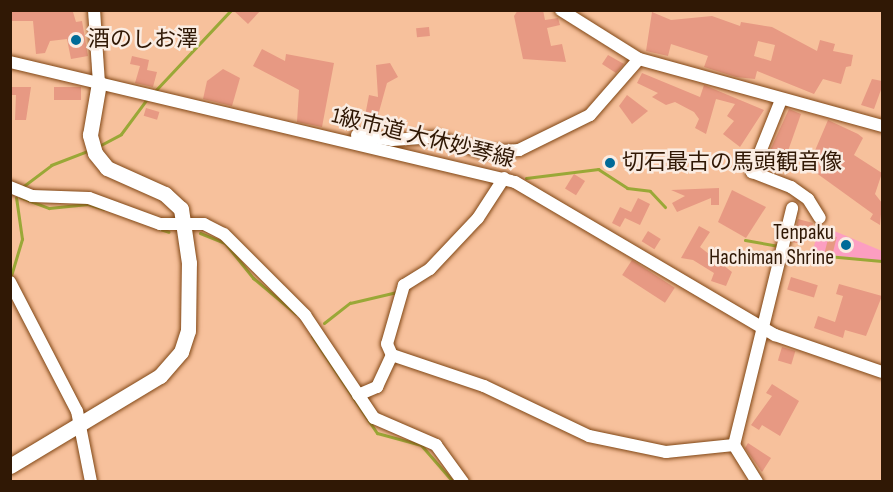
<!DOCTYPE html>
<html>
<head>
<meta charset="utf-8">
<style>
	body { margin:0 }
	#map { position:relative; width:893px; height:492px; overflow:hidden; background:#f7c19c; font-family:"Sofia Sans Condensed","Noto Sans JP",sans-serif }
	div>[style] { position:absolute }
	.green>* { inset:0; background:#fc9ec1 }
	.stream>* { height:3px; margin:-1.5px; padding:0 1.5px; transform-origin:1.5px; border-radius:1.5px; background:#9aa837 }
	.building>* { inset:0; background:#e79983; transform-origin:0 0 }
	.roads { filter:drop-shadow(0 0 2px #804614) drop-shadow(0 0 2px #804614) }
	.minor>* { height:12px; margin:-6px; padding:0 6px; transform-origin:6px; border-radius:6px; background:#fff }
	.tertiary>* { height:15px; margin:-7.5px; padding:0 7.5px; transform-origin:7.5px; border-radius:7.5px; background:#fff }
	.dots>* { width:16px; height:16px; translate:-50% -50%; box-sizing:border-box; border:3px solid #faece2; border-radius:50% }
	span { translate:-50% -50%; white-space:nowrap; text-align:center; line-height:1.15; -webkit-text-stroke:5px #faece2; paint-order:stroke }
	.poi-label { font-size:22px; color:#301805 }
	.left { translate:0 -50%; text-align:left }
	.right { translate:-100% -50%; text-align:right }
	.street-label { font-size:22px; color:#301805 }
	.frame { position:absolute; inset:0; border:12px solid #301805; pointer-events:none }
</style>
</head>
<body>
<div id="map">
	<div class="green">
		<i style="clip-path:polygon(820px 225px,882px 251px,882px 261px,812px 253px)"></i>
	</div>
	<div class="stream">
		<i style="left:154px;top:92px;width:112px;rotate:-46.8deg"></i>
		<i style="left:97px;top:147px;width:27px;rotate:-28deg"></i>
		<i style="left:121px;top:134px;width:44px;rotate:-53.4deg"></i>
		<i style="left:526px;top:178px;width:73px;rotate:-7.1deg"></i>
		<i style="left:598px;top:169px;width:35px;rotate:33deg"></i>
		<i style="left:627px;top:188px;width:23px;rotate:7deg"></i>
		<i style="left:650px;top:191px;width:22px;rotate:47deg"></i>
		<i style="left:21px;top:188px;width:38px;rotate:-37deg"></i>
		<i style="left:51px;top:165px;width:40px;rotate:-21deg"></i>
		<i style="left:20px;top:197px;width:31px;rotate:21deg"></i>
		<i style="left:49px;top:208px;width:39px;rotate:-6deg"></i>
		<i style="left:88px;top:204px;width:16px;rotate:18deg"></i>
		<i style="left:160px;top:229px;width:9px;rotate:18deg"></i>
		<i style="left:200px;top:233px;width:27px;rotate:22deg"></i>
		<i style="left:225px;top:243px;width:45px;rotate:51.3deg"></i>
		<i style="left:253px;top:278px;width:56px;rotate:39.9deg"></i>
		<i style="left:745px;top:240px;width:34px;rotate:10deg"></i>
		<i style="left:791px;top:250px;width:9px;rotate:13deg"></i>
		<i style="left:816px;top:255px;width:66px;rotate:5.2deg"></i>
		<i style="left:10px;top:279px;width:42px;rotate:-73.3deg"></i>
		<i style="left:22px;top:239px;width:42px;rotate:-98.1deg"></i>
		<i style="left:324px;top:323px;width:33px;rotate:-38deg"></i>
		<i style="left:350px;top:303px;width:48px;rotate:-13.2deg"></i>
		<i style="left:312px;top:336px;width:117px;rotate:56.2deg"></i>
		<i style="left:377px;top:433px;width:46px;rotate:15.3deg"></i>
		<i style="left:421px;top:445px;width:49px;rotate:49.1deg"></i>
	</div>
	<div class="building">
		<i style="clip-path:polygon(10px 10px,73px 12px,76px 22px,82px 21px,88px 56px,71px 59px,67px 39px,50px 41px,45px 53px,36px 54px,33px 21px,10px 21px)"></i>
		<i style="clip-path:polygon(233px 10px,261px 10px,248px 24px)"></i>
		<i style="clip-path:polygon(518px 10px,543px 10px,545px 20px,558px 18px,560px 25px,547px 28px,551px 46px,562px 44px,566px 62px,523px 59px,514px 16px)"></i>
		<i style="clip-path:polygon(evenodd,652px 12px,671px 20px,712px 16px,740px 26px,741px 22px,772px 27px,817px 51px,820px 40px,835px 44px,833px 51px,853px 55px,851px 66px,846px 67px,841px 84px,823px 79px,814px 94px,757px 71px,755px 79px,736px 77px,704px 67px,708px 56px,671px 44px,668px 56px,646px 51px,652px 12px,758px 41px,775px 45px,771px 61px,754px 56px,758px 41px)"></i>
		<i style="left:429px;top:27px;width:9px;height:13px;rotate:84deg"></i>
		<i style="clip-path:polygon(262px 49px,285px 61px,286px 54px,334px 63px,322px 127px,297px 122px,299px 90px,253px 66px)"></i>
		<i style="clip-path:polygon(608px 55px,624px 64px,616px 73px,602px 64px)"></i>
		<i style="clip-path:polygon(132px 56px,149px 60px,147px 70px,157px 72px,153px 87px,135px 83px,140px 66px,130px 64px)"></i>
		<i style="clip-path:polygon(390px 63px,398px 77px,387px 83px,377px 119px,365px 116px,369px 95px,378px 97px,376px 65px)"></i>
		<i style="clip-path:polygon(223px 69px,240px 78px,232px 106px,203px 99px,207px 81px)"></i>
		<i style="clip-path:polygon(642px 73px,700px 97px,704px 85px,764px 110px,740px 147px,723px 134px,734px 121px,727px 116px,735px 104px,716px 99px,706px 134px,695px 128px,699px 119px,694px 112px,675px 102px,666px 105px,652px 97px,658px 93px,637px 83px)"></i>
		<i style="clip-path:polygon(872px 79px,882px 81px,882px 87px,874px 109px,861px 105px)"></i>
		<i style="clip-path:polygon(10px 87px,31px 87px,26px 120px,15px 120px,16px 95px,10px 95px)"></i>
		<i style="left:54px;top:87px;width:27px;height:13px"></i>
		<i style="clip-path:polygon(627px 95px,648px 111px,632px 124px,619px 106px)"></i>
		<i style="left:146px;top:108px;width:14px;height:8px;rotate:17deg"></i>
		<i style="clip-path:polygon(789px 109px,801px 114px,782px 168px,766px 159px)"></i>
		<i style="clip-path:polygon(828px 120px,858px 134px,863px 138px,854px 155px,882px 173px,875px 194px,882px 203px,880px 225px,870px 219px,873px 214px,808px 167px)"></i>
		<i style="left:574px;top:174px;width:13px;height:17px;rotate:32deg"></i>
		<i style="clip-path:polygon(719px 188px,719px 205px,711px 205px,711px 198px,677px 212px,672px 203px,685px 196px,671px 190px)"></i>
		<i style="clip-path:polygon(732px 190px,766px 207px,746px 238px,718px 222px)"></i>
		<i style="clip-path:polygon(638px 198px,650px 204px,640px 225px,625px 218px,620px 227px,612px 223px,620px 207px,631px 212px)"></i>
		<i style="clip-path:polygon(798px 219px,813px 223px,810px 238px,803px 236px,801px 244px,792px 242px)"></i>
		<i style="clip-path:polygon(699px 226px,710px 232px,700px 247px,732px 272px,726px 286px,711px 281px,714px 273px,693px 260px,681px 258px)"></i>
		<i style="left:648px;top:231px;width:15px;height:12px;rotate:32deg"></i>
		<i style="left:829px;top:235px;width:8px;height:19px;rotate:14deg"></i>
		<i style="left:632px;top:260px;width:51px;height:18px;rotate:33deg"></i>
		<i style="left:791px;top:277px;width:28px;height:13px;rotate:17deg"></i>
		<i style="clip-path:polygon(839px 284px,882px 296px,866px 336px,845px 330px,843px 338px,814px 328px,818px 316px,835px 322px,843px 296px,836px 294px)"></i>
		<i style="left:782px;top:347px;width:14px;height:14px;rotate:17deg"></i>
		<i style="clip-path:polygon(772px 384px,799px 401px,780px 436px,762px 425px,759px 430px,751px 425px,772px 396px,766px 393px)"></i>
		<i style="clip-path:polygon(748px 443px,771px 458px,762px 472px,745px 448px)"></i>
	</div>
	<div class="roads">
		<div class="minor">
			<i style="left:94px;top:10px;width:73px;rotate:86.1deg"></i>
			<i style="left:561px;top:10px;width:92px;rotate:32.1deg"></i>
			<i style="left:639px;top:59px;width:252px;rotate:15.4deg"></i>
			<i style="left:10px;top:62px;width:519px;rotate:13.37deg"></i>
			<i style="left:515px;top:182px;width:302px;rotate:30.5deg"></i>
			<i style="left:775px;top:335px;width:113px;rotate:19.1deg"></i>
			<i style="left:781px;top:100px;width:78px;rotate:111.9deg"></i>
			<i style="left:752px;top:172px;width:42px;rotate:21deg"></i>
			<i style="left:791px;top:187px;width:21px;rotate:35deg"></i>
			<i style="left:808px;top:199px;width:22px;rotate:58deg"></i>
			<i style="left:357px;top:135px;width:35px;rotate:8deg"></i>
			<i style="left:392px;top:140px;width:43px;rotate:-4deg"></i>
			<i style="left:435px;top:137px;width:50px;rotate:17.4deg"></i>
			<i style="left:483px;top:152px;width:36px;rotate:-3deg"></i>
			<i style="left:519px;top:150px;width:79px;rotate:-26.2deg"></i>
			<i style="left:590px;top:115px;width:74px;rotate:-48.8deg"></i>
			<i style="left:504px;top:178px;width:48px;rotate:123deg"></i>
			<i style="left:478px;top:218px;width:70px;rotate:133.3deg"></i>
			<i style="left:430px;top:269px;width:31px;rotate:148deg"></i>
			<i style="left:404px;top:285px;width:61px;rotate:106.1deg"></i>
			<i style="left:387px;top:344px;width:12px;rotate:66deg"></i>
			<i style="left:392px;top:355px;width:97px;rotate:18.6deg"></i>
			<i style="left:484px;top:386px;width:116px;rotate:25.5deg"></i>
			<i style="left:589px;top:436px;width:79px;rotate:11.7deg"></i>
			<i style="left:666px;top:452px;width:68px;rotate:-5.9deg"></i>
			<i style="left:10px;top:187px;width:24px;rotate:22deg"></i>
			<i style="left:32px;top:196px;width:57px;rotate:2deg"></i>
			<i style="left:89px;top:198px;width:76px;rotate:20.1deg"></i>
			<i style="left:160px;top:224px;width:44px"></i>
			<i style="left:204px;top:224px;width:22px;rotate:27deg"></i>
			<i style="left:224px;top:234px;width:115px;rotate:45deg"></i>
			<i style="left:305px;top:315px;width:124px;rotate:56.2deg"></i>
			<i style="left:374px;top:418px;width:68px;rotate:23.5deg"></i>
			<i style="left:436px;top:445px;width:46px;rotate:53.9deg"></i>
			<i style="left:10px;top:282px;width:145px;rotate:62.6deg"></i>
			<i style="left:77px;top:411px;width:72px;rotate:78.8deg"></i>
			<i style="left:358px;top:395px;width:21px;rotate:-23deg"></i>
			<i style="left:377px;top:387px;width:35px;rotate:-65deg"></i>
			<i style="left:734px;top:445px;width:244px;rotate:-76.2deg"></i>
			<i style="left:734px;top:445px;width:44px;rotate:58.1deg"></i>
		</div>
		<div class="tertiary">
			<i style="left:10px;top:466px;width:175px;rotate:-31deg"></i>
			<i style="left:160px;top:376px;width:32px;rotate:-49deg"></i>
			<i style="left:181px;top:352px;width:22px;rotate:-72deg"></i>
			<i style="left:188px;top:331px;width:68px;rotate:-89.2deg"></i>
			<i style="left:189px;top:263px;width:55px;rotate:-98.4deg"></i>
			<i style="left:181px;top:209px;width:22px;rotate:-137deg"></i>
			<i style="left:165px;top:194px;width:64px;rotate:-155.9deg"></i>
			<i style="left:107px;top:168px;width:19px;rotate:-129deg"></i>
			<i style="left:95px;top:153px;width:19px;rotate:-106deg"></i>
			<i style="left:90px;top:135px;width:53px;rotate:-80.2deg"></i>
		</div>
	</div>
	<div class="dots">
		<i style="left:76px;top:40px;background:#006b98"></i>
		<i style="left:610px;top:163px;background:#006b98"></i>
		<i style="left:846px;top:245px;background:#006b98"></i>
	</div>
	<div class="poi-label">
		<span class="left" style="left:88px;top:40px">酒のしお澤</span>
		<span class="left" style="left:622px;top:163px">切石最古の馬頭観音像</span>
		<span class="right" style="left:834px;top:245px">Tenpaku<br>Hachiman Shrine</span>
	</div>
	<div class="street-label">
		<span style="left:423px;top:138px;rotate:14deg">1級市道 大休妙琴線</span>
	</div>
	<div class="frame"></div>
</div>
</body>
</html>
